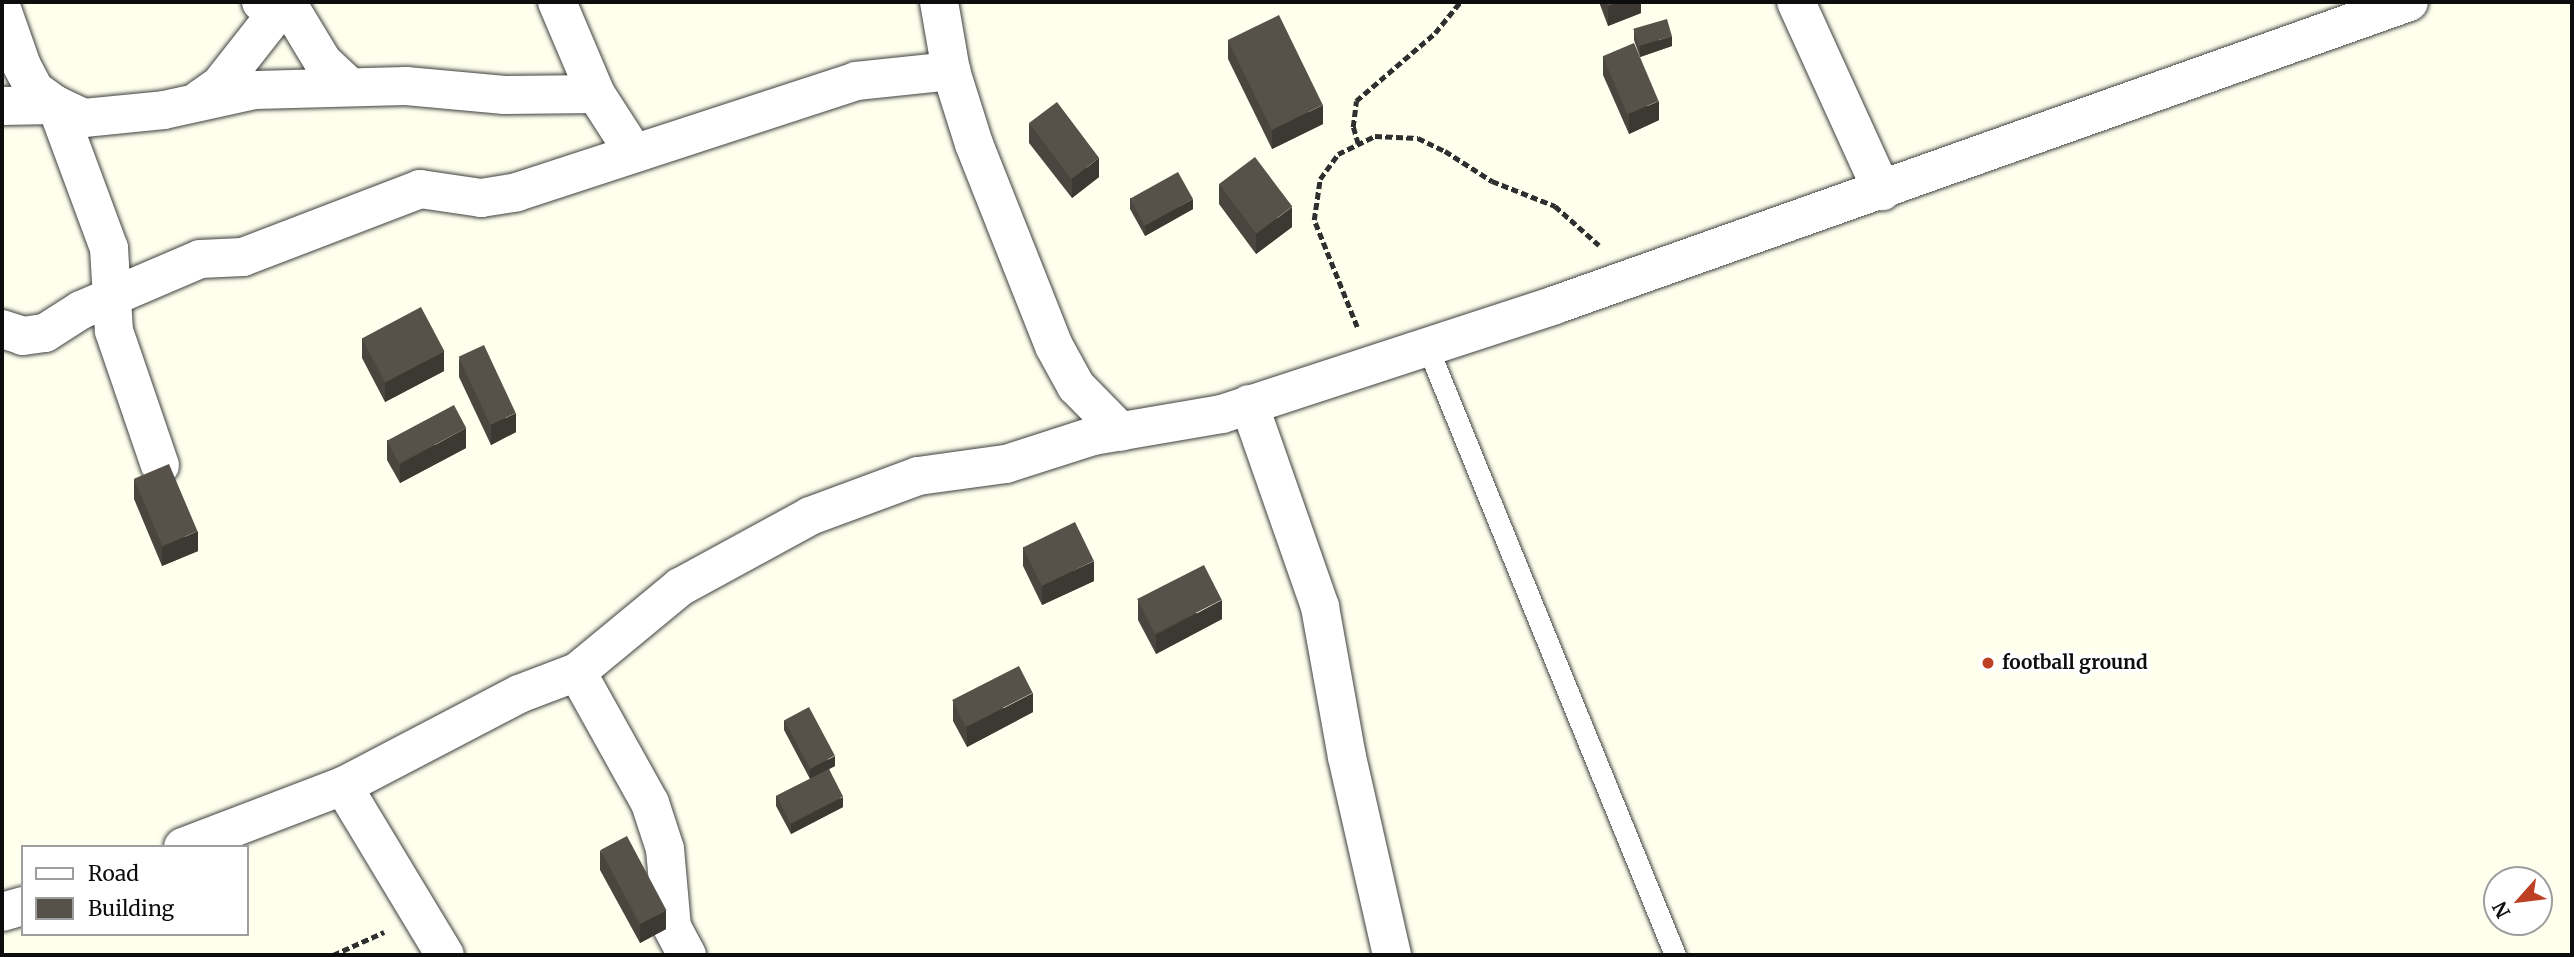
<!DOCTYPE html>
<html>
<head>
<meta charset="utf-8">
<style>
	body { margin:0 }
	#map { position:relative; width:2574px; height:957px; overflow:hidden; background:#feffed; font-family:Merriweather,serif }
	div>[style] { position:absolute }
	.path>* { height:4.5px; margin-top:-2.25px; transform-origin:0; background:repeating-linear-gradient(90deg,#2f2f2f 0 7px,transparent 0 10.5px) }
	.roads { filter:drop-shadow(0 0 2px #404040) drop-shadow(0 0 2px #404040) }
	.service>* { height:21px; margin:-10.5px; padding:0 10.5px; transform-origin:10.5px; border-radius:10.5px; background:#fff }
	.minor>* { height:38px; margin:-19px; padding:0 19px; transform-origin:19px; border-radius:19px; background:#fff }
	.wall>* { inset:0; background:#4a463f }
	.shaded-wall>* { inset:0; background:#3c3933 }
	.building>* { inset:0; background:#565149; transform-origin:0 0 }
	.dots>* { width:19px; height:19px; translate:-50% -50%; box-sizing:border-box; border:4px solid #fff; border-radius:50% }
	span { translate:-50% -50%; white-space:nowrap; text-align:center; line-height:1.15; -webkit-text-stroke:7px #fff; paint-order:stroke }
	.poi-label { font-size:19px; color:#0d0d0d; font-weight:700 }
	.left { translate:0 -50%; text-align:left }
	.frame { position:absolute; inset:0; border:4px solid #0d0d0d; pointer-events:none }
	.legend { position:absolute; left:21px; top:845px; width:228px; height:91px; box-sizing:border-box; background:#fff; border:2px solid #9e9e9e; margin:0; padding:9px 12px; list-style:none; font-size:21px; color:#0d0d0d }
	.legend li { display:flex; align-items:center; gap:14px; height:35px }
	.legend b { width:35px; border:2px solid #9e9e9e }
	.north { position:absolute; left:2483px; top:866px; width:70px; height:70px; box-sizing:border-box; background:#fff; border:2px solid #9e9e9e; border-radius:50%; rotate:242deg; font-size:19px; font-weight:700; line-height:28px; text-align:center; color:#0d0d0d }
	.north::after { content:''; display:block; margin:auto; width:24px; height:32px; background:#be4024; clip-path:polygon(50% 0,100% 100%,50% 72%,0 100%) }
</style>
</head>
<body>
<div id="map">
	<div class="path">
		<i style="left:1358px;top:144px;width:18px;rotate:-106deg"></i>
		<i style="left:1353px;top:127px;width:26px;rotate:-83deg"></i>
		<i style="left:1356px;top:101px;width:104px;rotate:-40.7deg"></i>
		<i style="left:1435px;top:33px;width:40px;rotate:-51deg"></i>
		<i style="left:1357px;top:327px;width:115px;rotate:-111.9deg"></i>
		<i style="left:1314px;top:220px;width:41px;rotate:-81.7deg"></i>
		<i style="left:1320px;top:179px;width:31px;rotate:-54deg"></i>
		<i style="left:1338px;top:154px;width:41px;rotate:-25.9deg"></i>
		<i style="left:1375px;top:136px;width:43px;rotate:2.7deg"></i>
		<i style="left:1418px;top:138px;width:30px;rotate:26deg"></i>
		<i style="left:1445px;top:151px;width:56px;rotate:32.6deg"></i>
		<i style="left:1492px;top:181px;width:68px;rotate:21.6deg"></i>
		<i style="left:1555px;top:206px;width:59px;rotate:41.6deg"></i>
		<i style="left:333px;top:955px;width:56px;rotate:-24.3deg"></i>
	</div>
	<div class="roads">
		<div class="service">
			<i style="left:1427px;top:346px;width:658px;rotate:67.84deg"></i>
		</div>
		<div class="minor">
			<i style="left:261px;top:2px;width:19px;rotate:43deg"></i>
			<i style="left:275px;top:15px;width:17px;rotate:-40deg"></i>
			<i style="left:288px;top:4px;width:68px;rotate:58.9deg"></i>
			<i style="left:323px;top:62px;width:35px;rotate:43deg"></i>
			<i style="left:557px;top:2px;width:100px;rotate:67deg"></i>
			<i style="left:596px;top:94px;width:70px;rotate:57.2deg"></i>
			<i style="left:939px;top:2px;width:70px;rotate:80.1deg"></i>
			<i style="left:951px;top:71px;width:77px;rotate:72.5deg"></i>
			<i style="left:974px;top:144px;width:217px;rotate:68.4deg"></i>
			<i style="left:1054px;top:346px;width:46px;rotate:61.2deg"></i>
			<i style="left:1076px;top:386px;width:64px;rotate:45.6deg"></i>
			<i style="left:1796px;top:2px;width:208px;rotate:65.5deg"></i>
			<i style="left:2px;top:9px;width:60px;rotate:70.7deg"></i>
			<i style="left:22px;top:66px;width:27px;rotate:62deg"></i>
			<i style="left:35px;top:90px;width:26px;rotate:36deg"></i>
			<i style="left:56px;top:105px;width:153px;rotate:69.7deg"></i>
			<i style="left:109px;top:248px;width:83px;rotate:86.6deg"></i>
			<i style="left:114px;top:331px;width:142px;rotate:71.1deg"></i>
			<i style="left:200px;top:99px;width:24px;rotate:-35deg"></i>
			<i style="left:220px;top:85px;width:89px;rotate:-51.8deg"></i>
			<i style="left:2px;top:106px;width:54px;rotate:-1.1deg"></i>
			<i style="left:56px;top:105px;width:31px;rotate:25deg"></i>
			<i style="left:84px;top:118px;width:80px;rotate:-5.7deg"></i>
			<i style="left:164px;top:110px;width:93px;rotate:-12.4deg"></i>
			<i style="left:255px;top:90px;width:151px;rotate:-1.5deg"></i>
			<i style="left:406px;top:86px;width:99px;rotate:5.2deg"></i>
			<i style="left:505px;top:95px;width:91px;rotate:-0.6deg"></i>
			<i style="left:2px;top:329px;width:22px;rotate:18deg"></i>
			<i style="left:23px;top:336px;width:22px;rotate:-8deg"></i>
			<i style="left:45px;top:333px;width:43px;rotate:-32.6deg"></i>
			<i style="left:81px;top:310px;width:129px;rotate:-23.2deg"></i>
			<i style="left:200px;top:259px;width:43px;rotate:-2.7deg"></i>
			<i style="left:243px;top:257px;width:190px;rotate:-21deg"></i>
			<i style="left:420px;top:189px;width:62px;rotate:8.4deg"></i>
			<i style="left:481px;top:198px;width:36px;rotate:-9deg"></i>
			<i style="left:517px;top:192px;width:357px;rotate:-18.1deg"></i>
			<i style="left:856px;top:81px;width:96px;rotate:-6deg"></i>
			<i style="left:1249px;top:404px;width:215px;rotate:70.7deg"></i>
			<i style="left:1320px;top:607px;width:152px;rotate:79.8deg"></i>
			<i style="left:1347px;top:757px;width:203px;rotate:77.2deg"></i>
			<i style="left:577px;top:672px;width:150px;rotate:60.9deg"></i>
			<i style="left:650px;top:803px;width:48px;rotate:71.9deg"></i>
			<i style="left:665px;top:849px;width:78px;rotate:84.9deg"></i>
			<i style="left:672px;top:927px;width:32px;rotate:62deg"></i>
			<i style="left:343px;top:786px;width:197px;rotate:58.9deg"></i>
			<i style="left:183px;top:847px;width:171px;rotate:-20.9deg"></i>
			<i style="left:343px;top:786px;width:199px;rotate:-27.6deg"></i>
			<i style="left:519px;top:694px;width:62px;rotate:-20.8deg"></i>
			<i style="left:577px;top:672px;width:134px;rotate:-39.5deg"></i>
			<i style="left:680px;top:587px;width:148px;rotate:-28.6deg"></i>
			<i style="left:810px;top:516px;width:115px;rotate:-20.3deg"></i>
			<i style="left:918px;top:476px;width:89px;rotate:-7.8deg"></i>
			<i style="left:1006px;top:464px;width:91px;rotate:-17.8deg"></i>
			<i style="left:1093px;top:436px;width:131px;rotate:-9.7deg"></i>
			<i style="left:1222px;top:414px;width:350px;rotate:-18.1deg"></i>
			<i style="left:1555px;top:305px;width:906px;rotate:-19.53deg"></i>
			<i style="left:2px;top:912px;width:22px;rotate:-16deg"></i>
		</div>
	</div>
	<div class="wall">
		<i style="clip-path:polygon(1599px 2px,1641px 2px,1641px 13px,1608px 26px)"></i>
		<i style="clip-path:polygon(1634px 30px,1672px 46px,1640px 57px,1634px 40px)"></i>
		<i style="clip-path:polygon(1228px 40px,1323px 124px,1272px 149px,1228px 59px)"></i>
		<i style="clip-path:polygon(1603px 56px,1659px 120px,1629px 134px,1603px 75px)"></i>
		<i style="clip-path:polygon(1029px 123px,1099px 177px,1072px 198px,1029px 143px)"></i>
		<i style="clip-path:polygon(1219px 184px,1292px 227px,1256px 254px,1219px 204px)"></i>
		<i style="clip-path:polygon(1130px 198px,1193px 209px,1145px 236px,1130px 209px)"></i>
		<i style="clip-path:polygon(362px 338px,444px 371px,385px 402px,362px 358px)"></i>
		<i style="clip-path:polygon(459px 358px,516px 432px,491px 445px,459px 377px)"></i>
		<i style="clip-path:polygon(387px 440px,466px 448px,400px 483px,387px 460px)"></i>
		<i style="clip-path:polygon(134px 479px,198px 551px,162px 566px,134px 499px)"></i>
		<i style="clip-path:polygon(1023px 547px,1094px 581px,1042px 605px,1023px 566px)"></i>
		<i style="clip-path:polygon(1138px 600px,1222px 619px,1156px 654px,1138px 620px)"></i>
		<i style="clip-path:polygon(953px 701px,1033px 712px,967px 747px,953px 721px)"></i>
		<i style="clip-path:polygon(784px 720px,835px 766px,829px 769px,843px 807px,791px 834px,776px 806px,776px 796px,810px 779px,784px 730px)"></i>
		<i style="clip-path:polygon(600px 850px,666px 929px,640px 943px,600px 870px)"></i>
	</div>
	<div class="shaded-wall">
		<i style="clip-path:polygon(1619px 2px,1641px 2px,1641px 13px,1608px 26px,1608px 6px)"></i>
		<i style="clip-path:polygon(1672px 36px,1672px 46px,1640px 57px,1640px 46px)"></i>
		<i style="clip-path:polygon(1659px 101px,1659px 120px,1629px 134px,1629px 114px)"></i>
		<i style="clip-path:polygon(1323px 105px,1323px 124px,1272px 149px,1272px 130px)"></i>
		<i style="clip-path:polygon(1099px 158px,1099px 177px,1072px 198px,1072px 179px)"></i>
		<i style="clip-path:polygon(1193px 199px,1193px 209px,1145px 236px,1145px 225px)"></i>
		<i style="clip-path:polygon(1292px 207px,1292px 227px,1256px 254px,1256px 234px)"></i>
		<i style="clip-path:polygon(444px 351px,444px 371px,385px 402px,385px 382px)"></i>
		<i style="clip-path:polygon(516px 413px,516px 432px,491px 445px,491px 425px)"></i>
		<i style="clip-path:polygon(466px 428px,466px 448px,400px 483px,400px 464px)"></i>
		<i style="clip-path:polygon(198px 531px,198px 551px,162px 566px,162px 547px)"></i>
		<i style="clip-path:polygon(1094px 561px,1094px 581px,1042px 605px,1042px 585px)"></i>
		<i style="clip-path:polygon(1222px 600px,1222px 619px,1156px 654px,1156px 635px)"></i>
		<i style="clip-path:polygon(1033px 693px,1033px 712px,967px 747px,967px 727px)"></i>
		<i style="clip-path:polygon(835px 756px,835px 766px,810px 779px,810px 769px)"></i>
		<i style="clip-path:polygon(843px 797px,843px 807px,791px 834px,791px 824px)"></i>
		<i style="clip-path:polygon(666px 910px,666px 929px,640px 943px,640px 924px)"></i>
	</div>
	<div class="building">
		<i style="clip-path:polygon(1606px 2px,1619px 2px,1608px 6px)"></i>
		<i style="left:1279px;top:15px;width:100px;height:57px;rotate:64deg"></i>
		<i style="left:1667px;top:19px;width:18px;height:35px;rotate:74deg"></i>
		<i style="left:1634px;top:43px;width:63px;height:34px;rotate:67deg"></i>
		<i style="left:1057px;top:102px;width:70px;height:35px;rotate:53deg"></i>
		<i style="left:1255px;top:157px;width:62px;height:45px;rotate:53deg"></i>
		<i style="left:1178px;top:172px;width:31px;height:55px;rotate:61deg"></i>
		<i style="left:421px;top:307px;width:50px;height:67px;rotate:62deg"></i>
		<i style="left:484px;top:345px;width:75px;height:28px;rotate:65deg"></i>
		<i style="left:454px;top:405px;width:26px;height:76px;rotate:62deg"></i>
		<i style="left:169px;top:464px;width:73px;height:38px;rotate:67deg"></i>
		<i style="left:1075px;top:522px;width:43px;height:58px;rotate:64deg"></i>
		<i style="left:1204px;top:565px;width:39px;height:75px;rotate:63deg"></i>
		<i style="left:1019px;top:666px;width:30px;height:75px;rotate:63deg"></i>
		<i style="left:809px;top:707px;width:55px;height:28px;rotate:62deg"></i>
		<i style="left:829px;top:769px;width:31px;height:59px;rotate:63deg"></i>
		<i style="left:627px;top:836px;width:84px;height:30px;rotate:62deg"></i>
	</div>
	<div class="dots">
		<i style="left:1988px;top:663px;background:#be4024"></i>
	</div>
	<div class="poi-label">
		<span class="left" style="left:2002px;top:663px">football ground</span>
	</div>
	<div class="frame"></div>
	<ul class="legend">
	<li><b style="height:9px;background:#fff"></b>Road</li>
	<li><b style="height:19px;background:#565149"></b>Building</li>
	</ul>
	<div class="north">N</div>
</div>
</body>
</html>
